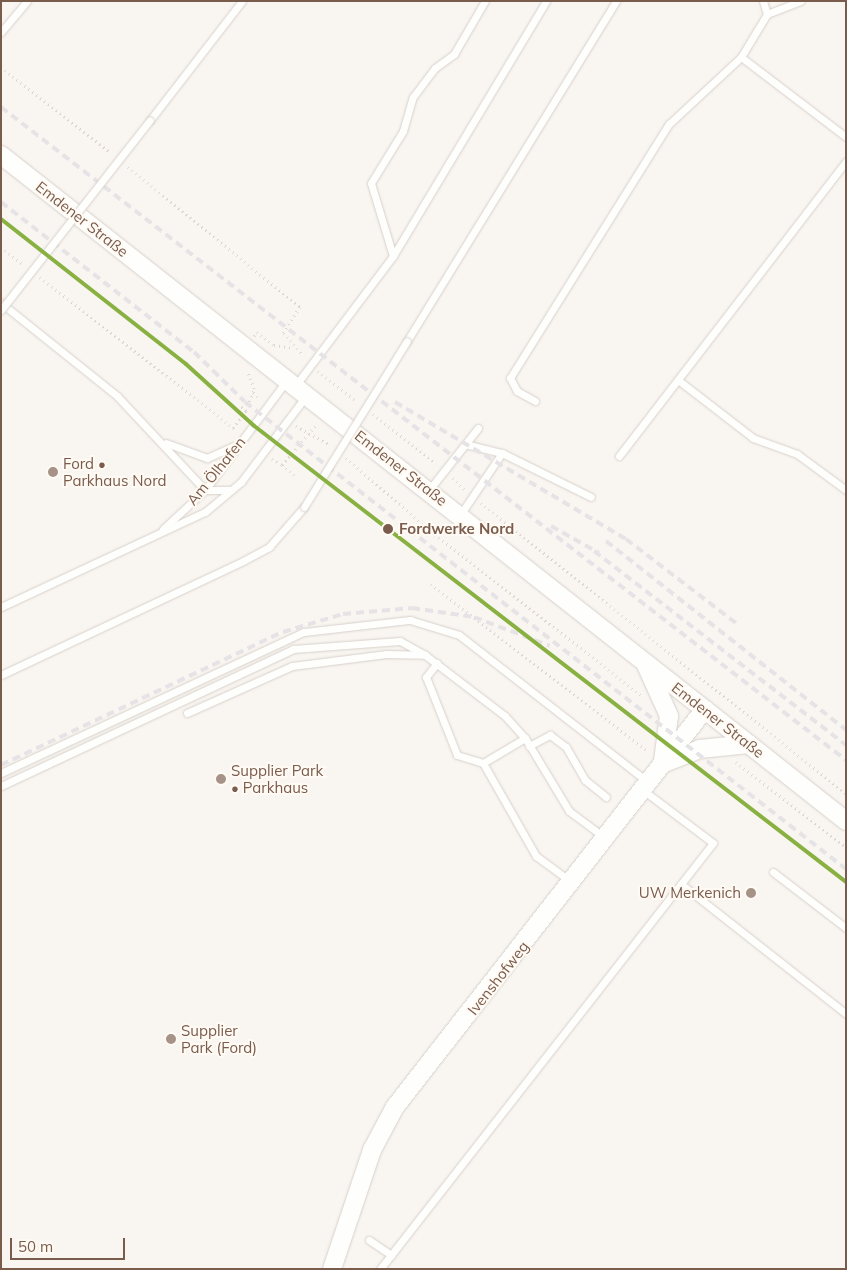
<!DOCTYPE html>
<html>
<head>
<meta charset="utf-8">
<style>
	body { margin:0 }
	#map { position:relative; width:847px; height:1270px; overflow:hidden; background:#f9f5f0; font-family:Mulish,sans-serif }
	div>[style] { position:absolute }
	.path>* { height:2.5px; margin-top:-1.25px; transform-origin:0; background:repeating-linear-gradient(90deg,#dcd5d0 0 1px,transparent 0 5px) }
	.roads { filter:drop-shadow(0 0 1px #d7d1cb) drop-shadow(0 0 1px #d7d1cb) }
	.service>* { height:7px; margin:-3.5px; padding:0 3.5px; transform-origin:3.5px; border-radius:3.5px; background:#fefefd }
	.tertiary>* { height:18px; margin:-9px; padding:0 9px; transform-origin:9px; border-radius:9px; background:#fefefd }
	.rail>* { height:4px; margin-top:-2px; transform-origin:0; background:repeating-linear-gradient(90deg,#e6e3e7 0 8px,transparent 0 13px) }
	.bridges { filter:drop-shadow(0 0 1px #d7d1cb) drop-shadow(0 0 1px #d7d1cb) }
	.service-bridge>* { height:7px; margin:-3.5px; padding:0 3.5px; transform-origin:3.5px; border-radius:3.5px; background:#fefefd }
	.tram-1>* { height:4px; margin:-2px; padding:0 2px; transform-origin:2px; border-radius:2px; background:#88b142 }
	.dots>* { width:14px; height:14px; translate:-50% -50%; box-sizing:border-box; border:2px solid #fffaf3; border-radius:50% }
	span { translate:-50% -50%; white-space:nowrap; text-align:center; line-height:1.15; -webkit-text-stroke:4px #fffaf3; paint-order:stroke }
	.street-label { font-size:15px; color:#7a5c4d }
	.poi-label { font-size:15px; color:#7a5c4d }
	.left { translate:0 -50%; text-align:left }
	.right { translate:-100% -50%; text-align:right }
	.stop-label { font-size:15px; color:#7a5c4d; font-weight:700 }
	.frame { position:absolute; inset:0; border:2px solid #7a5c4d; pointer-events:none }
	.scale { position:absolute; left:10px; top:1238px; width:115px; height:22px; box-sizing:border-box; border:2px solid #7a5c4d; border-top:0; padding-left:6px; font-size:15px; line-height:18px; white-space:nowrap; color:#7a5c4d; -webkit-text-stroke:4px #fffaf3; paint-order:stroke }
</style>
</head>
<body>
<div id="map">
	<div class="path">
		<i style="left:1px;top:67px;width:138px;rotate:37.9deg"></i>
		<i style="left:128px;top:167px;width:222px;rotate:39.1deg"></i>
		<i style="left:300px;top:307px;width:31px;rotate:122deg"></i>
		<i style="left:284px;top:333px;width:30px;rotate:50deg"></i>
		<i style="left:1px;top:247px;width:29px;rotate:38deg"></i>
		<i style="left:40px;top:277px;width:250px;rotate:38deg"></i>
		<i style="left:254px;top:336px;width:5px;rotate:-53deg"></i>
		<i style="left:257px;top:332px;width:21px;rotate:37deg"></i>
		<i style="left:274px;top:345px;width:20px;rotate:9deg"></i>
		<i style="left:318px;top:371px;width:49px;rotate:37.6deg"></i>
		<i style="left:253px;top:393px;width:9px;rotate:41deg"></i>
		<i style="left:246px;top:411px;width:23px;rotate:-70deg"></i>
		<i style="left:254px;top:389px;width:19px;rotate:-111deg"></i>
		<i style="left:373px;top:414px;width:80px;rotate:37.9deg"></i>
		<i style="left:296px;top:426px;width:39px;rotate:29deg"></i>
		<i style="left:233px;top:428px;width:21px;rotate:-53deg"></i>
		<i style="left:246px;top:411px;width:6px;rotate:-141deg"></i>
		<i style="left:346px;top:458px;width:107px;rotate:40.8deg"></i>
		<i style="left:427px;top:528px;width:273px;rotate:38deg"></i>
		<i style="left:272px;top:459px;width:12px;rotate:31deg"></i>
		<i style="left:282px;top:465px;width:52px;rotate:-49.6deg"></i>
		<i style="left:282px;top:465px;width:17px;rotate:40deg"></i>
		<i style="left:453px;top:478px;width:17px;rotate:45deg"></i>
		<i style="left:481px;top:503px;width:466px;rotate:38.5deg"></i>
		<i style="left:431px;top:584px;width:273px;rotate:37.7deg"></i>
		<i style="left:736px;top:762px;width:139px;rotate:37.7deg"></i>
	</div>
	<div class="roads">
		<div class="service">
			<i style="left:763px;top:1px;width:14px;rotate:73deg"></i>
			<i style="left:1px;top:32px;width:40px;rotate:-50deg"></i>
			<i style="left:741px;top:57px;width:132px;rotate:37.3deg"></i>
			<i style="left:150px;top:120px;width:150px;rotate:-52.3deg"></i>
			<i style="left:393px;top:256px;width:76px;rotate:-106.8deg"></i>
			<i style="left:371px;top:183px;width:61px;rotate:-58.4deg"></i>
			<i style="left:403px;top:131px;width:35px;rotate:-74deg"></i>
			<i style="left:413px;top:97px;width:36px;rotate:-53deg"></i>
			<i style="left:435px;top:68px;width:24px;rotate:-36deg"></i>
			<i style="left:454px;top:54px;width:61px;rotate:-59.7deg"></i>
			<i style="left:1px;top:303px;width:149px;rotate:38.7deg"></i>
			<i style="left:117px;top:396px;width:129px;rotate:46.9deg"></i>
			<i style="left:205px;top:490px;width:26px"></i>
			<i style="left:407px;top:341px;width:399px;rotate:-58.4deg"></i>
			<i style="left:678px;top:380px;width:95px;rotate:37.7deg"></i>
			<i style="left:753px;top:438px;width:47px;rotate:20deg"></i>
			<i style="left:797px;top:454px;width:61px;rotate:36.3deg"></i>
			<i style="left:295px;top:386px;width:163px;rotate:-53deg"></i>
			<i style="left:393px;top:256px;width:297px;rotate:-59deg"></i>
			<i style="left:535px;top:401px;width:21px;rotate:-151deg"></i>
			<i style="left:517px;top:391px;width:15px;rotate:-118deg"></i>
			<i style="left:510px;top:378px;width:300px;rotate:-58deg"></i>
			<i style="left:669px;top:124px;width:98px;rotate:-42.9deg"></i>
			<i style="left:741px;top:57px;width:50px;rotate:-58.8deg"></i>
			<i style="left:767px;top:14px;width:36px;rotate:-21deg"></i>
			<i style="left:166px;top:443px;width:44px;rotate:20.1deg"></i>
			<i style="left:207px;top:458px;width:30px;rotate:-24deg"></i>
			<i style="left:465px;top:444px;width:38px;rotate:14deg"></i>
			<i style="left:502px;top:453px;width:99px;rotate:26.3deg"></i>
			<i style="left:619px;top:456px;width:372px;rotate:-52.4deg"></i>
			<i style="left:429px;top:490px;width:79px;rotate:-51.7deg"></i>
			<i style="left:460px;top:515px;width:75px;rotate:-55.9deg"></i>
			<i style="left:163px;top:529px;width:57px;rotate:-42.9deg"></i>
			<i style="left:205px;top:490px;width:137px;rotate:-53.3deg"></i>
			<i style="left:1px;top:607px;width:225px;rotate:-25deg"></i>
			<i style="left:205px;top:512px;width:47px;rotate:-39.8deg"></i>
			<i style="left:241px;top:482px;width:108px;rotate:-52.9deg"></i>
			<i style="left:437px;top:663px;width:18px;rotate:128deg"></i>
			<i style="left:426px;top:677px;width:84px;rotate:68.3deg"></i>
			<i style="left:457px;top:755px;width:27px;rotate:17deg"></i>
			<i style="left:1px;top:675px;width:268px;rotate:-25.2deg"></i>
			<i style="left:243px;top:561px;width:30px;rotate:-28deg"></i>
			<i style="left:269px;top:547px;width:53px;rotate:-48.8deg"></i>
			<i style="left:187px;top:713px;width:115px;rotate:-24.1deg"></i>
			<i style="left:292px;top:666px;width:95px;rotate:-7.3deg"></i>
			<i style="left:386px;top:654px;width:39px;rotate:1deg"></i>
			<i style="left:425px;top:655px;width:101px;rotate:37.3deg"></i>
			<i style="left:505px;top:716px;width:30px;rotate:48deg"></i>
			<i style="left:529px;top:746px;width:24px;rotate:-28deg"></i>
			<i style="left:550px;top:735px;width:20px;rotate:37deg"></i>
			<i style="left:566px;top:747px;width:38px;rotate:60deg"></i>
			<i style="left:585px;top:780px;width:27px;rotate:39deg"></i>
			<i style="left:1px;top:773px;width:334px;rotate:-25deg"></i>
			<i style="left:304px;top:632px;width:107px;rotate:-6.5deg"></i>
			<i style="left:410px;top:620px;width:51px;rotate:17deg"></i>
			<i style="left:459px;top:635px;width:239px;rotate:37.9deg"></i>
			<i style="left:1px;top:786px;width:323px;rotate:-25.1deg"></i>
			<i style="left:293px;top:649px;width:107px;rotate:-4.3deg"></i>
			<i style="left:400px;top:641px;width:29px;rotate:29deg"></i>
			<i style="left:773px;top:872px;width:92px;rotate:37.5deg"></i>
			<i style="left:570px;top:881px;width:42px;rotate:-143.7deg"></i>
			<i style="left:536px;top:856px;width:107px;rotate:-119.7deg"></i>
			<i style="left:483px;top:763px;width:49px;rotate:-30.8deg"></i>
			<i style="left:525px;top:738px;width:85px;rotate:58.9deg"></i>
			<i style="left:569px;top:811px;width:44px;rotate:36.6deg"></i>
			<i style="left:681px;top:884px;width:210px;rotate:38.2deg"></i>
			<i style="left:369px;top:1240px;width:27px;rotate:34deg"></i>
			<i style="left:391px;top:1255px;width:18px;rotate:128deg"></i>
			<i style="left:391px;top:1255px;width:523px;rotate:-51.99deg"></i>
			<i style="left:713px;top:843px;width:88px;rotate:-142.9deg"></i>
		</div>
		<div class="tertiary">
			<i style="left:1px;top:155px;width:1076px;rotate:38.24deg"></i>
			<i style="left:646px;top:665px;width:56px;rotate:65.7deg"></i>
			<i style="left:669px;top:716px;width:45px;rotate:97.6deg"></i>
			<i style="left:662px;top:764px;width:41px;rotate:-21.5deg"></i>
			<i style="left:700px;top:749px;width:49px;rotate:-5.8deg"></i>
			<i style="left:332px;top:1269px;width:126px;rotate:-71.4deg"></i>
			<i style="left:372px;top:1150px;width:49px;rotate:-61.9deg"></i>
			<i style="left:395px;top:1107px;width:504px;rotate:-52.09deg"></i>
		</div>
	</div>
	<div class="rail">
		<i style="left:1px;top:107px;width:1068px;rotate:37.7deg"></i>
		<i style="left:1px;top:202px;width:244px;rotate:37.9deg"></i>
		<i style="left:194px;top:352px;width:71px;rotate:44.4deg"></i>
		<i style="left:245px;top:402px;width:761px;rotate:37.85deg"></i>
		<i style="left:395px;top:402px;width:269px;rotate:30.7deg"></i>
		<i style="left:626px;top:539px;width:140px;rotate:37.4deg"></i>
		<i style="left:551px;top:526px;width:55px;rotate:29.4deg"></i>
		<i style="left:606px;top:541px;width:305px;rotate:38.2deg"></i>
		<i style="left:594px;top:551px;width:318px;rotate:37.6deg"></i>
		<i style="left:1px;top:765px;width:312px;rotate:-25.3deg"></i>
		<i style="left:283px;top:632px;width:63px;rotate:-16.7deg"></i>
		<i style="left:343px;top:614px;width:69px;rotate:-5deg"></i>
		<i style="left:412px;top:608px;width:63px;rotate:8.3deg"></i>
		<i style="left:474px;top:617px;width:81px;rotate:20.9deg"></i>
	</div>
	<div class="bridges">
		<div class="service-bridge">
			<i style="left:1px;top:310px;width:241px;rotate:-51.9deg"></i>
			<i style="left:304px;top:507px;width:195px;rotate:-58.2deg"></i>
		</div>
	</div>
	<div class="tram-1">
		<i style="left:1px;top:219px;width:235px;rotate:38.1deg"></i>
		<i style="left:186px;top:364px;width:91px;rotate:42.3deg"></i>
		<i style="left:253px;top:425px;width:749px;rotate:37.62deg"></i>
	</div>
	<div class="dots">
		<i style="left:53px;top:472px;background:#a69286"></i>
		<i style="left:388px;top:529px;background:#7a5c4d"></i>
		<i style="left:221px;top:779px;background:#a69286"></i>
		<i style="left:751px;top:893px;background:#a69286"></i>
		<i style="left:171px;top:1039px;background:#a69286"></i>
	</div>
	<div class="street-label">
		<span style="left:82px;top:219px;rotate:38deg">Emdener Straße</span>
		<span style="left:401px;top:468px;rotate:38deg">Emdener Straße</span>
		<span style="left:216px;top:471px;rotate:-51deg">Am Ölhafen</span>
		<span style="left:718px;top:720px;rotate:38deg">Emdener Straße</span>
		<span style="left:498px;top:978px;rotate:-52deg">Ivenshofweg</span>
	</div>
	<div class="poi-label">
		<span class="left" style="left:63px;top:472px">Ford •<br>Parkhaus Nord</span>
		<span class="left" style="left:231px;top:779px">Supplier Park<br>• Parkhaus</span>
		<span class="right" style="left:741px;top:893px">UW Merkenich</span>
		<span class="left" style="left:181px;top:1039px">Supplier<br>Park (Ford)</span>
	</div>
	<div class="stop-label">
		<span class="left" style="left:399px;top:529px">Fordwerke Nord</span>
	</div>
	<div class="frame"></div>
	<div class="scale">50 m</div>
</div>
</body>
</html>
